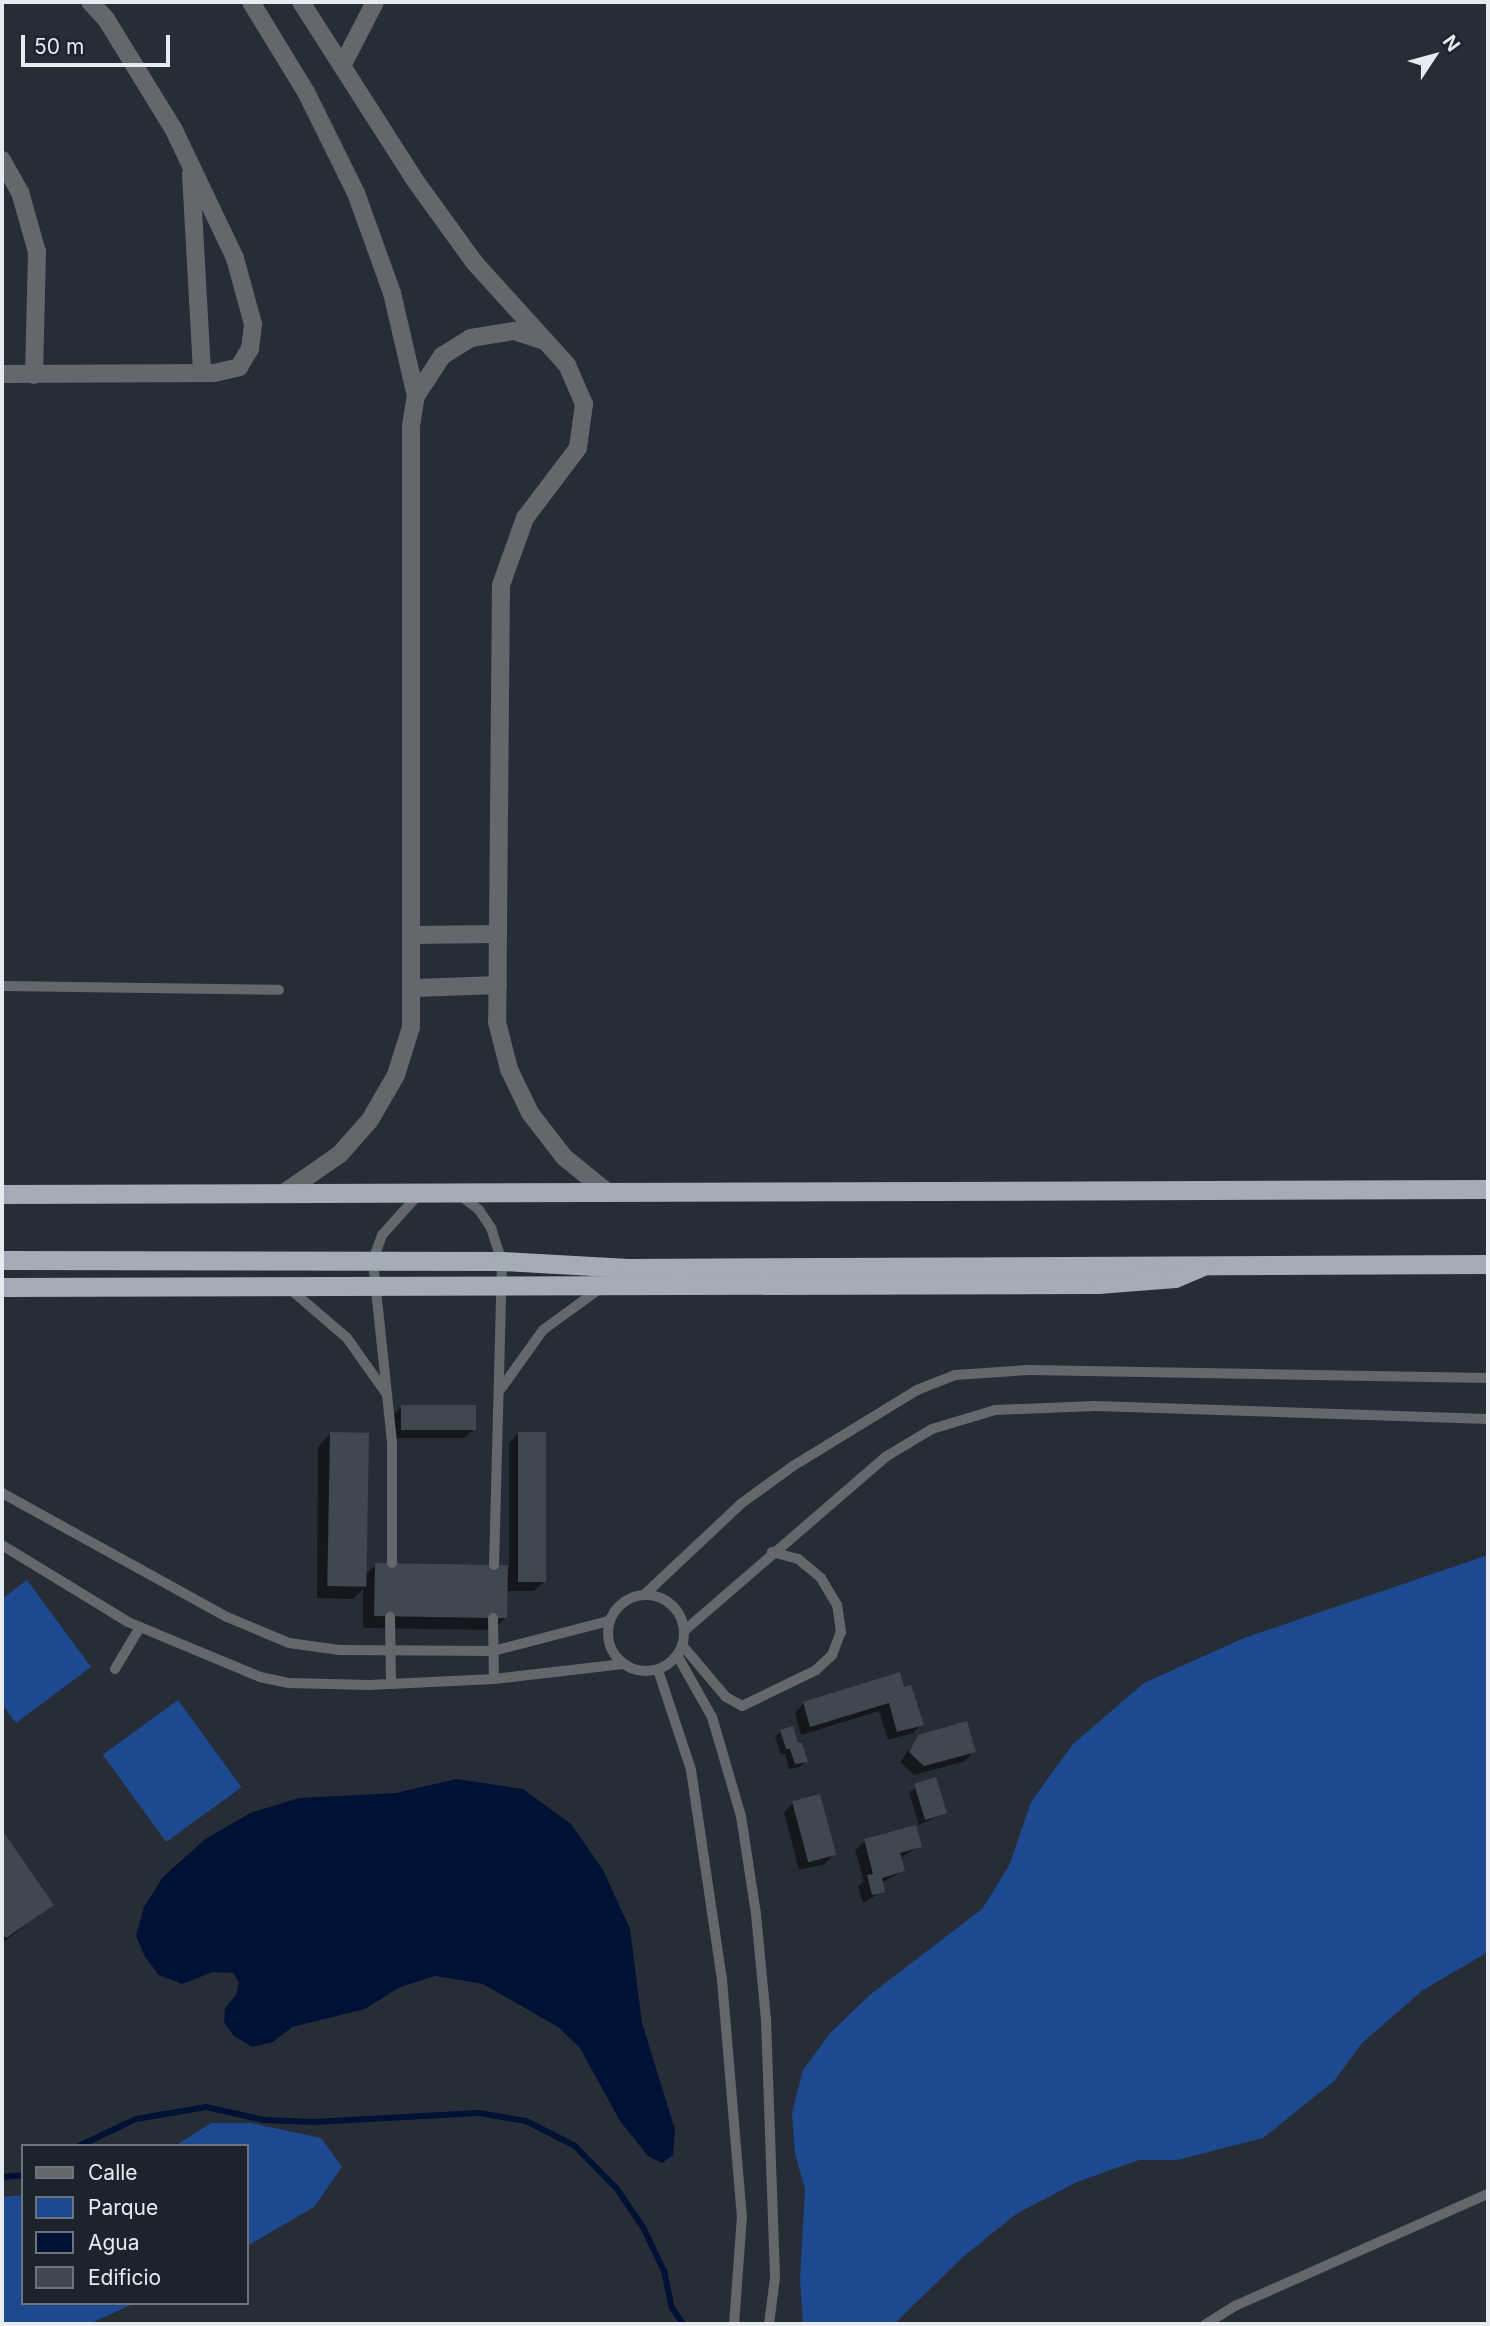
<!DOCTYPE html>
<html>
<head>
<meta charset="utf-8">
<style>
	body { margin:0 }
	#map { position:relative; width:1490px; height:2326px; overflow:hidden; background:#272d37; font-family:Inter,sans-serif }
	div>[style] { position:absolute }
	.green>* { inset:0; background:#1d4990; transform-origin:0 0 }
	.water>* { inset:0; background:#001136 }
	.shadow>* { inset:0; background:#0007 }
	.stream>* { height:6px; margin:-3px; padding:0 3px; transform-origin:3px; border-radius:3px; background:#001136 }
	.building>* { inset:0; background:#404751; transform-origin:0 0 }
	.service>* { height:10px; margin:-5px; padding:0 5px; transform-origin:5px; border-radius:5px; background:#64676c }
	.service>.ring { margin:-5px; padding:0; box-sizing:content-box; background:none; border:10px solid #64676c; border-radius:50% }
	.minor>* { height:18px; margin:-9px; padding:0 9px; transform-origin:9px; border-radius:9px; background:#64676c }
	.trunk>* { height:19px; margin:-9.5px; padding:0 9.5px; transform-origin:9.5px; border-radius:9.5px; background:#a4acb8 }
	span { translate:-50% -50%; white-space:nowrap; text-align:center; line-height:1.15; -webkit-text-stroke:5px #1d232d; paint-order:stroke }
	.frame { position:absolute; inset:0; border:4px solid #e6eaf1; pointer-events:none }
	.legend { position:absolute; left:21px; top:2144px; width:228px; height:161px; box-sizing:border-box; background:#1d232d; border:2px solid #6d737b; margin:0; padding:9px 12px; list-style:none; font-size:21px; color:#e6eaf1 }
	.legend li { display:flex; align-items:center; gap:14px; height:35px }
	.legend b { width:35px; border:2px solid #6d737b }
	.north { position:absolute; left:1399px; top:21px; width:70px; height:70px; -webkit-text-stroke:5px #1d232d; paint-order:stroke; rotate:54deg; font-size:19px; font-weight:700; line-height:28px; text-align:center; color:#e6eaf1 }
	.north::after { content:''; display:block; margin:auto; width:24px; height:32px; background:#e6eaf1; clip-path:polygon(50% 0,100% 100%,50% 72%,0 100%) }
	.scale { position:absolute; left:21px; top:35px; width:149px; height:32px; box-sizing:border-box; border:4px solid #e6eaf1; border-top:0; padding-left:9px; font-size:21px; line-height:24px; white-space:nowrap; color:#e6eaf1; -webkit-text-stroke:5px #1d232d; paint-order:stroke }
</style>
</head>
<body>
<div id="map">
	<div class="green">
		<i style="clip-path:polygon(1488px 1555px,1488px 1952px,1423px 1990px,1362px 2043px,1334px 2081px,1263px 2138px,1177px 2160px,1139px 2160px,1077px 2182px,1016px 2214px,963px 2257px,894px 2324px,803px 2324px,800px 2279px,805px 2189px,795px 2154px,792px 2113px,803px 2070px,831px 2032px,871px 1994px,982px 1909px,1009px 1866px,1031px 1802px,1073px 1744px,1144px 1683px,1244px 1638px)"></i>
		<i style="clip-path:polygon(27px 1580px,91px 1667px,16px 1723px,2px 1704px,2px 1599px)"></i>
		<i style="left:178px;top:1700px;width:108px;height:93px;rotate:54deg"></i>
		<i style="clip-path:polygon(211px 2123px,251px 2123px,321px 2138px,342px 2167px,314px 2207px,247px 2246px,247px 2146px,148px 2146px,178px 2144px)"></i>
		<i style="clip-path:polygon(23px 2195px,23px 2303px,135px 2303px,89px 2324px,2px 2324px,2px 2197px)"></i>
	</div>
	<div class="water">
		<i style="clip-path:polygon(456px 1779px,523px 1789px,571px 1824px,603px 1870px,630px 1929px,642px 2023px,675px 2130px,673px 2155px,662px 2163px,648px 2156px,620px 2121px,580px 2048px,558px 2027px,483px 1984px,435px 1976px,400px 1987px,365px 2009px,292px 2027px,273px 2042px,252px 2047px,234px 2036px,224px 2022px,225px 2008px,236px 1995px,239px 1982px,233px 1973px,213px 1972px,182px 1984px,159px 1975px,145px 1957px,136px 1936px,144px 1907px,163px 1877px,204px 1840px,250px 1813px,299px 1798px,396px 1793px)"></i>
	</div>
	<div class="shadow">
		<i style="clip-path:polygon(401px 1407px,474px 1429px,465px 1438px,392px 1438px,392px 1416px)"></i>
		<i style="clip-path:polygon(518px 1433px,544px 1582px,534px 1591px,506px 1591px,506px 1618px,493px 1630px,363px 1628px,363px 1589px,353px 1599px,317px 1598px,318px 1447px,330px 1434px,366px 1574px,376px 1565px,509px 1567px,509px 1443px)"></i>
		<i style="clip-path:polygon(903px 1689px,922px 1724px,913px 1733px,888px 1740px,879px 1711px,801px 1735px,795px 1713px,804px 1703px)"></i>
		<i style="clip-path:polygon(781px 1731px,806px 1761px,800px 1767px,789px 1769px,785px 1754px,781px 1754px,775px 1737px)"></i>
		<i style="clip-path:polygon(919px 1736px,974px 1751px,965px 1761px,914px 1775px,900px 1762px)"></i>
		<i style="clip-path:polygon(935px 1779px,945px 1813px,919px 1825px,909px 1792px)"></i>
		<i style="clip-path:polygon(793px 1803px,834px 1854px,825px 1864px,799px 1870px,784px 1812px)"></i>
		<i style="clip-path:polygon(2px 1833px,52px 1905px,2px 1943px)"></i>
		<i style="clip-path:polygon(865px 1841px,920px 1846px,900px 1858px,903px 1871px,881px 1883px,883px 1891px,863px 1903px,858px 1886px,864px 1881px,855px 1850px)"></i>
	</div>
	<div class="stream">
		<i style="left:79px;top:2146px;width:63px;rotate:-25.3deg"></i>
		<i style="left:136px;top:2119px;width:71px;rotate:-9.7deg"></i>
		<i style="left:206px;top:2107px;width:59px;rotate:12.6deg"></i>
		<i style="left:264px;top:2120px;width:49px;rotate:2.3deg"></i>
		<i style="left:313px;top:2122px;width:166px;rotate:-3.1deg"></i>
		<i style="left:479px;top:2113px;width:48px;rotate:9.7deg"></i>
		<i style="left:526px;top:2121px;width:55px;rotate:27deg"></i>
		<i style="left:575px;top:2146px;width:60px;rotate:45.7deg"></i>
		<i style="left:617px;top:2189px;width:46px;rotate:55.6deg"></i>
		<i style="left:643px;top:2227px;width:49px;rotate:64.5deg"></i>
		<i style="left:664px;top:2271px;width:38px;rotate:78deg"></i>
		<i style="left:672px;top:2308px;width:19px;rotate:55deg"></i>
		<i style="left:2px;top:2177px;width:21px;rotate:-5deg"></i>
	</div>
	<div class="building">
		<i style="left:401px;top:1405px;width:75px;height:25px"></i>
		<i style="left:330px;top:1432px;width:39px;height:154px;rotate:1deg"></i>
		<i style="left:518px;top:1432px;width:28px;height:150px"></i>
		<i style="left:375px;top:1563px;width:133px;height:53px;rotate:1deg"></i>
		<i style="clip-path:polygon(900px 1672px,904px 1687px,911px 1685px,924px 1725px,897px 1732px,889px 1703px,810px 1727px,803px 1702px)"></i>
		<i style="clip-path:polygon(967px 1721px,976px 1752px,924px 1766px,909px 1752px,918px 1735px)"></i>
		<i style="clip-path:polygon(793px 1726px,798px 1743px,802px 1743px,808px 1762px,795px 1764px,790px 1749px,786px 1749px,780px 1730px)"></i>
		<i style="left:936px;top:1777px;width:38px;height:23px;rotate:73deg"></i>
		<i style="left:820px;top:1794px;width:63px;height:29px;rotate:75deg"></i>
		<i style="clip-path:polygon(916px 1825px,922px 1847px,900px 1853px,905px 1871px,882px 1878px,885px 1892px,872px 1895px,867px 1875px,873px 1874px,864px 1839px)"></i>
		<i style="clip-path:polygon(2px 1830px,54px 1905px,6px 1938px,2px 1932px)"></i>
	</div>
	<div class="service">
		<i style="left:2px;top:986px;width:277px;rotate:0.8deg"></i>
		<i style="left:460px;top:1195px;width:24px;rotate:38deg"></i>
		<i style="left:479px;top:1210px;width:22px;rotate:56deg"></i>
		<i style="left:491px;top:1228px;width:35px;rotate:72deg"></i>
		<i style="left:502px;top:1261px;width:304px;rotate:91.5deg"></i>
		<i style="left:290px;top:1289px;width:75px;rotate:40.7deg"></i>
		<i style="left:347px;top:1338px;width:67px;rotate:54.7deg"></i>
		<i style="left:500px;top:1390px;width:74px;rotate:-54.4deg"></i>
		<i style="left:543px;top:1330px;width:68px;rotate:-36deg"></i>
		<i style="left:2px;top:1493px;width:257px;rotate:28.9deg"></i>
		<i style="left:227px;top:1617px;width:67px;rotate:22.8deg"></i>
		<i style="left:289px;top:1643px;width:51px;rotate:7.8deg"></i>
		<i style="left:340px;top:1650px;width:153px;rotate:0.4deg"></i>
		<i style="left:493px;top:1651px;width:120px;rotate:-14.5deg"></i>
		<i style="left:2px;top:1545px;width:148px;rotate:31.4deg"></i>
		<i style="left:128px;top:1622px;width:143px;rotate:22.6deg"></i>
		<i style="left:260px;top:1677px;width:30px;rotate:12deg"></i>
		<i style="left:289px;top:1683px;width:80px;rotate:1.4deg"></i>
		<i style="left:369px;top:1685px;width:125px;rotate:-2.7deg"></i>
		<i style="left:494px;top:1679px;width:130px;rotate:-6.6deg"></i>
		<i style="left:392px;top:1563px;width:121px;rotate:-90deg"></i>
		<i style="left:392px;top:1442px;width:183px;rotate:-96deg"></i>
		<i style="left:373px;top:1260px;width:27px;rotate:-70deg"></i>
		<i style="left:382px;top:1235px;width:57px;rotate:-47.9deg"></i>
		<i style="left:645px;top:1594px;width:133px;rotate:-43.2deg"></i>
		<i style="left:742px;top:1503px;width:63px;rotate:-36deg"></i>
		<i style="left:793px;top:1466px;width:145px;rotate:-31.5deg"></i>
		<i style="left:917px;top:1390px;width:41px;rotate:-21.5deg"></i>
		<i style="left:955px;top:1375px;width:74px;rotate:-3.9deg"></i>
		<i style="left:1029px;top:1370px;width:459px;rotate:1deg"></i>
		<i class="ring" style="left:608px;top:1595px;width:66px;height:66px"></i>
		<i style="left:390px;top:1617px;width:67px;rotate:89.1deg"></i>
		<i style="left:493px;top:1618px;width:61px;rotate:89.1deg"></i>
		<i style="left:684px;top:1631px;width:268px;rotate:-40.8deg"></i>
		<i style="left:887px;top:1456px;width:52px;rotate:-31deg"></i>
		<i style="left:932px;top:1429px;width:66px;rotate:-16.8deg"></i>
		<i style="left:995px;top:1410px;width:100px;rotate:-2.3deg"></i>
		<i style="left:1095px;top:1406px;width:393px;rotate:1.9deg"></i>
		<i style="left:682px;top:1645px;width:68px;rotate:49.8deg"></i>
		<i style="left:726px;top:1697px;width:18px;rotate:29deg"></i>
		<i style="left:742px;top:1706px;width:82px;rotate:-25.9deg"></i>
		<i style="left:816px;top:1670px;width:22px;rotate:-43deg"></i>
		<i style="left:832px;top:1655px;width:25px;rotate:-69deg"></i>
		<i style="left:841px;top:1632px;width:27px;rotate:-98deg"></i>
		<i style="left:837px;top:1605px;width:31px;rotate:-121deg"></i>
		<i style="left:821px;top:1578px;width:30px;rotate:-140deg"></i>
		<i style="left:798px;top:1559px;width:27px;rotate:-165deg"></i>
		<i style="left:677px;top:1655px;width:71px;rotate:60.6deg"></i>
		<i style="left:712px;top:1717px;width:103px;rotate:73.7deg"></i>
		<i style="left:741px;top:1816px;width:99px;rotate:81.3deg"></i>
		<i style="left:756px;top:1914px;width:105px;rotate:84.6deg"></i>
		<i style="left:766px;top:2019px;width:259px;rotate:88deg"></i>
		<i style="left:775px;top:2278px;width:46px;rotate:97.4deg"></i>
		<i style="left:115px;top:1669px;width:49px;rotate:-59.2deg"></i>
		<i style="left:658px;top:1670px;width:105px;rotate:71.7deg"></i>
		<i style="left:691px;top:1770px;width:212px;rotate:81.6deg"></i>
		<i style="left:722px;top:1980px;width:237px;rotate:85.2deg"></i>
		<i style="left:742px;top:2216px;width:108px;rotate:94.2deg"></i>
		<i style="left:1206px;top:2324px;width:36px;rotate:-32deg"></i>
		<i style="left:1237px;top:2305px;width:274px;rotate:-23.9deg"></i>
	</div>
	<div class="minor">
		<i style="left:251px;top:2px;width:105px;rotate:58.6deg"></i>
		<i style="left:306px;top:92px;width:113px;rotate:63.7deg"></i>
		<i style="left:356px;top:193px;width:106px;rotate:70.2deg"></i>
		<i style="left:392px;top:293px;width:106px;rotate:76.9deg"></i>
		<i style="left:301px;top:2px;width:210px;rotate:57.4deg"></i>
		<i style="left:414px;top:179px;width:102px;rotate:54.1deg"></i>
		<i style="left:474px;top:262px;width:139px;rotate:47.9deg"></i>
		<i style="left:567px;top:365px;width:43px;rotate:66.4deg"></i>
		<i style="left:584px;top:404px;width:44px;rotate:97.8deg"></i>
		<i style="left:578px;top:448px;width:88px;rotate:127.1deg"></i>
		<i style="left:525px;top:518px;width:71px;rotate:109.7deg"></i>
		<i style="left:501px;top:585px;width:437px;rotate:90.5deg"></i>
		<i style="left:497px;top:1022px;width:49px;rotate:75.7deg"></i>
		<i style="left:509px;top:1069px;width:49px;rotate:64.5deg"></i>
		<i style="left:530px;top:1113px;width:56px;rotate:52.3deg"></i>
		<i style="left:564px;top:1157px;width:55px;rotate:39.1deg"></i>
		<i style="left:343px;top:64px;width:70px;rotate:-62.7deg"></i>
		<i style="left:2px;top:160px;width:37px;rotate:61deg"></i>
		<i style="left:20px;top:192px;width:62px;rotate:74.2deg"></i>
		<i style="left:37px;top:252px;width:123px;rotate:91.4deg"></i>
		<i style="left:191px;top:174px;width:199px;rotate:86.8deg"></i>
		<i style="left:2px;top:374px;width:212px;rotate:-0.3deg"></i>
		<i style="left:214px;top:373px;width:26px;rotate:-13deg"></i>
		<i style="left:239px;top:367px;width:21px;rotate:-59deg"></i>
		<i style="left:250px;top:349px;width:25px;rotate:-83deg"></i>
		<i style="left:253px;top:324px;width:68px;rotate:-105.3deg"></i>
		<i style="left:235px;top:258px;width:142px;rotate:-115.5deg"></i>
		<i style="left:174px;top:130px;width:130px;rotate:-121.5deg"></i>
		<i style="left:106px;top:19px;width:23px;rotate:-133deg"></i>
		<i style="left:411px;top:935px;width:87px;rotate:-0.7deg"></i>
		<i style="left:415px;top:988px;width:83px;rotate:-2.1deg"></i>
		<i style="left:284px;top:1193px;width:68px;rotate:-34.9deg"></i>
		<i style="left:340px;top:1154px;width:45px;rotate:-48.6deg"></i>
		<i style="left:370px;top:1120px;width:52px;rotate:-60deg"></i>
		<i style="left:396px;top:1075px;width:50px;rotate:-72.6deg"></i>
		<i style="left:411px;top:1027px;width:601px;rotate:-90deg"></i>
		<i style="left:411px;top:426px;width:30px;rotate:-81deg"></i>
		<i style="left:416px;top:396px;width:48px;rotate:-57deg"></i>
		<i style="left:442px;top:356px;width:34px;rotate:-32deg"></i>
		<i style="left:471px;top:338px;width:44px;rotate:-9.2deg"></i>
		<i style="left:514px;top:331px;width:28px;rotate:18deg"></i>
	</div>
	<div class="trunk">
		<i style="left:2px;top:1194px;width:1486px;rotate:-0.19deg"></i>
		<i style="left:2px;top:1260px;width:500px;rotate:0.11deg"></i>
		<i style="left:502px;top:1261px;width:126px;rotate:3.2deg"></i>
		<i style="left:628px;top:1268px;width:860px;rotate:-0.27deg"></i>
		<i style="left:2px;top:1287px;width:1096px;rotate:-0.16deg"></i>
		<i style="left:1098px;top:1284px;width:77px;rotate:-4.5deg"></i>
		<i style="left:1175px;top:1278px;width:30px;rotate:-23deg"></i>
	</div>
	<div class="frame"></div>
	<ul class="legend">
	<li><b style="height:9px;background:#64676c"></b>Calle</li>
	<li><b style="height:19px;background:#1d4990"></b>Parque</li>
	<li><b style="height:19px;background:#001136"></b>Agua</li>
	<li><b style="height:19px;background:#404751"></b>Edificio</li>
	</ul>
	<div class="north">N</div>
	<div class="scale">50 m</div>
</div>
</body>
</html>
